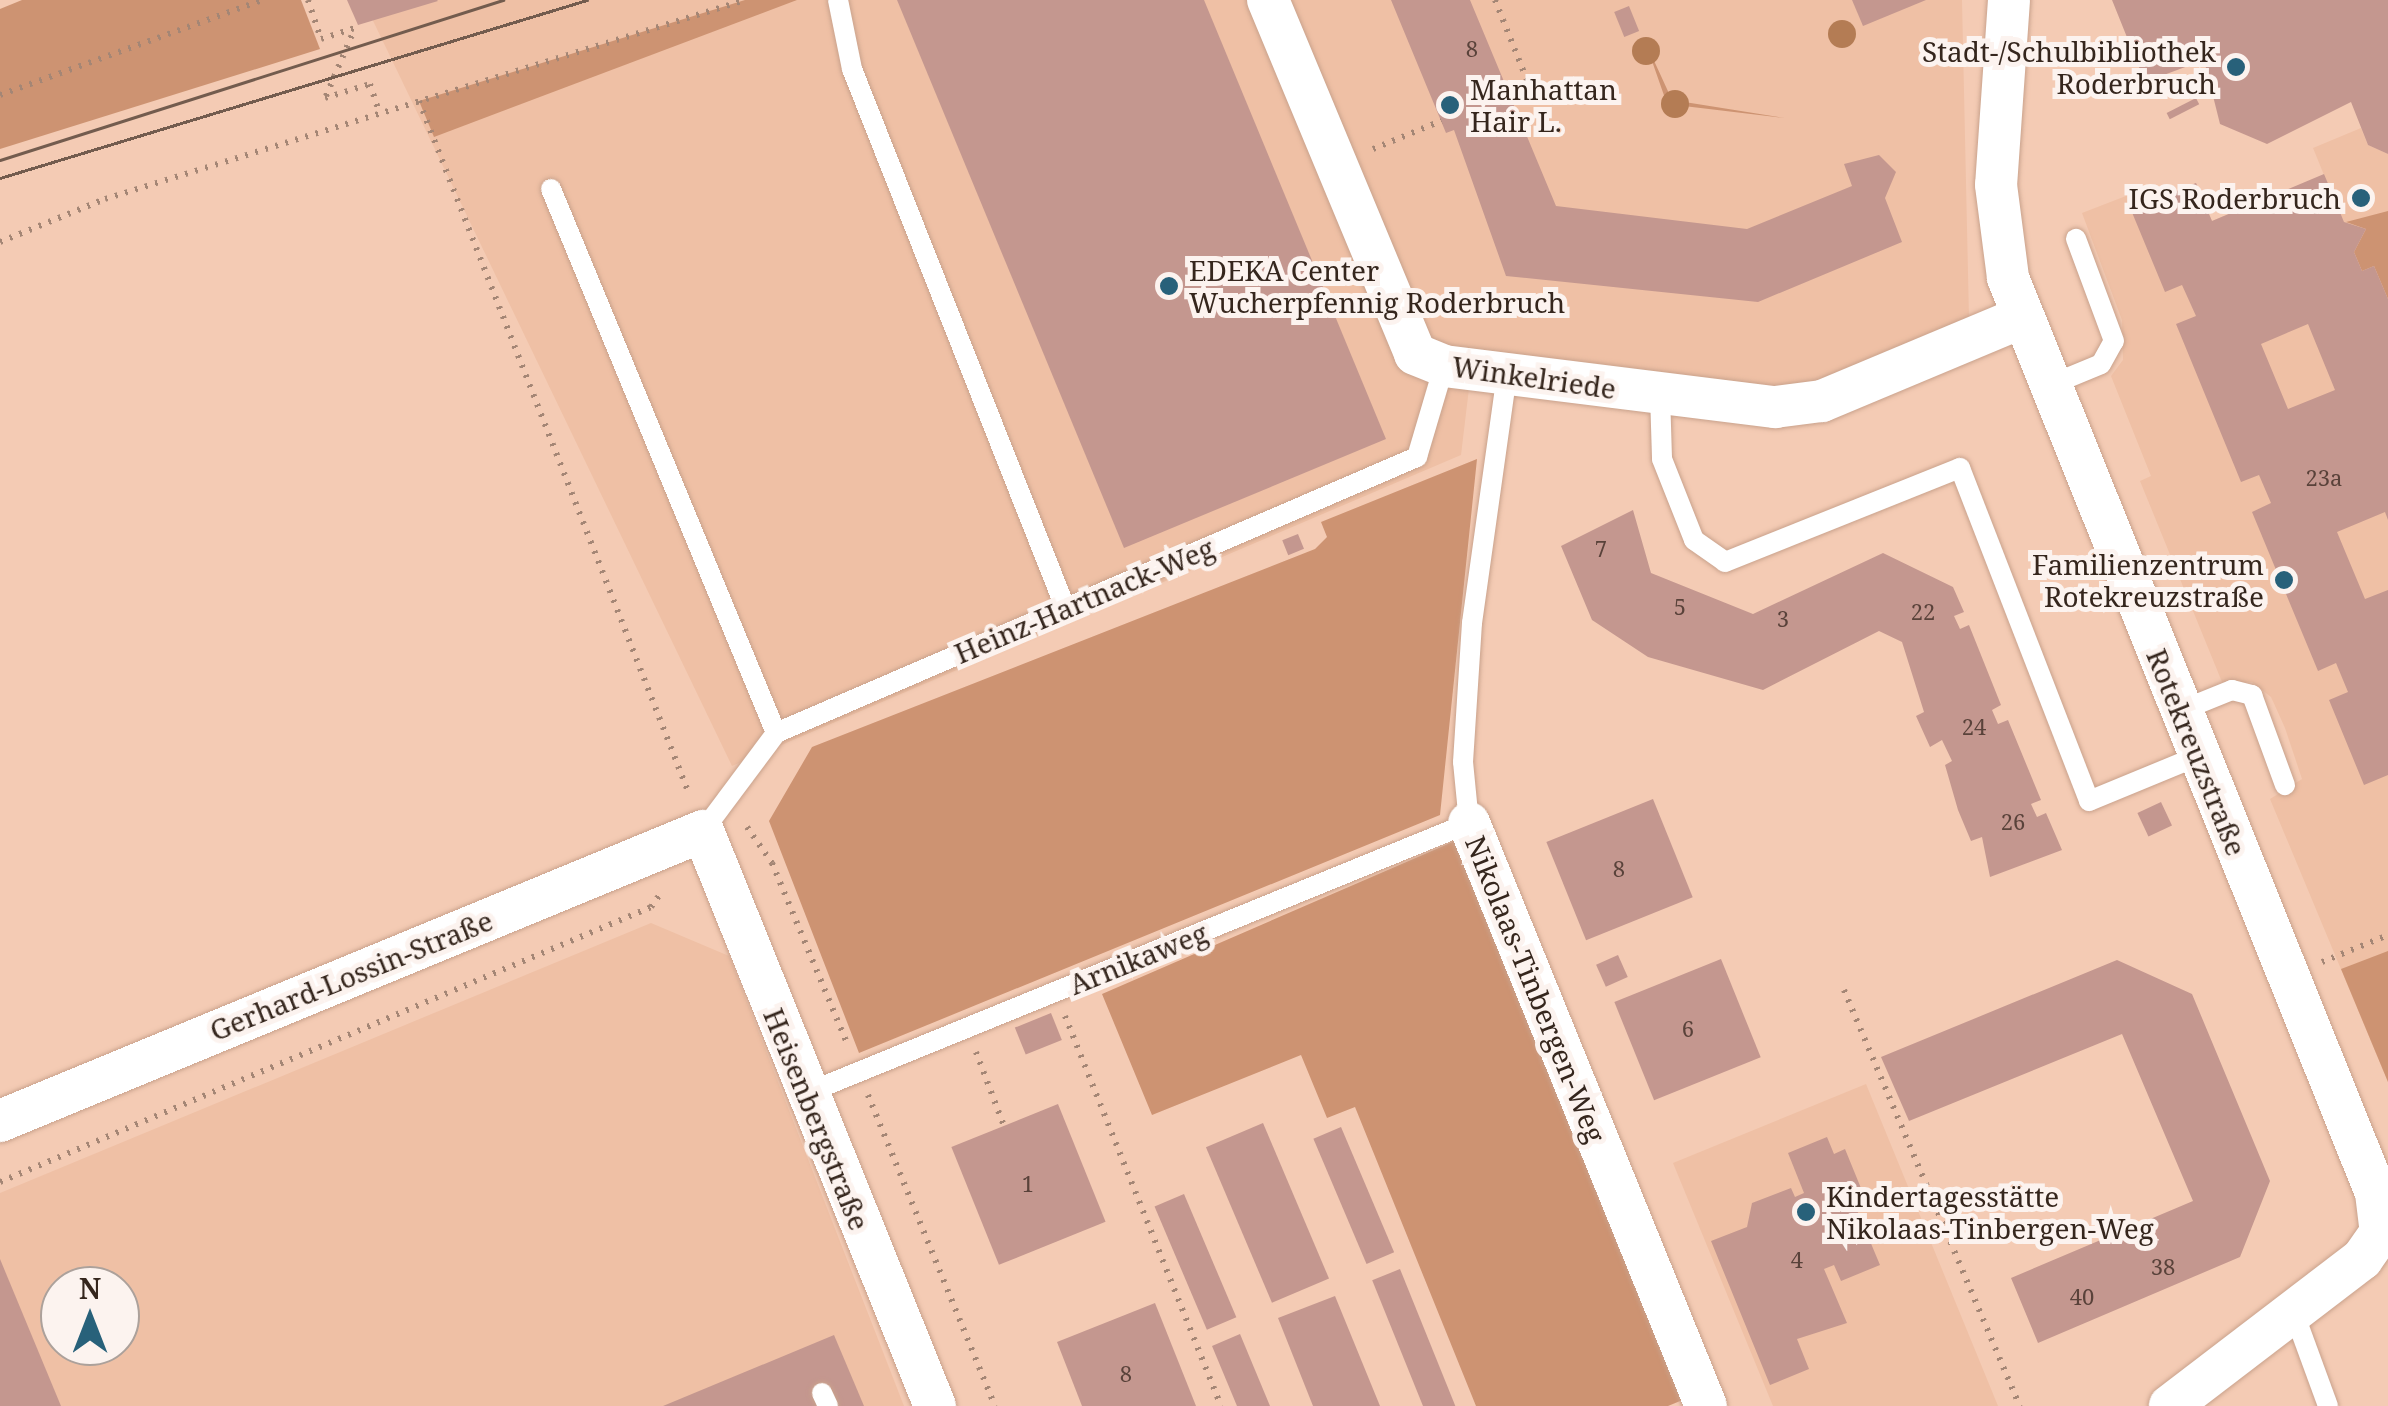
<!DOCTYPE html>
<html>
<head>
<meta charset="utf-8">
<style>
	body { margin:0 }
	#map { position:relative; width:2388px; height:1406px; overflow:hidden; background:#f4cbb4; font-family:"Noto Serif",serif }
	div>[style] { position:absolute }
	.built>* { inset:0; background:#efc0a5 }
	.green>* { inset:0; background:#cd9372 }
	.building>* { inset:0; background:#c4978f; transform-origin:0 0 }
	.path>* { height:6px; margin-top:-3px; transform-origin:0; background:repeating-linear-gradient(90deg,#a48675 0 2.5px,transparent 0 10.5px) }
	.roads { filter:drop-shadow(0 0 2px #c9a28c) drop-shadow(0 0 2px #c9a28c) }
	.lane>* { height:20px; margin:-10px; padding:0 10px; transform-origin:10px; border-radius:10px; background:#fff }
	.street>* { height:42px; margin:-21px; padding:0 21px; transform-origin:21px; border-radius:21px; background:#fff }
	.tram>* { height:2.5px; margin:-1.25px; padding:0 1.25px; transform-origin:1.25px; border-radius:1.25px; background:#735c4e }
	.trees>* { width:28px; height:28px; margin:-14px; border-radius:50%; background:#b47c54 }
	.dots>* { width:28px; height:28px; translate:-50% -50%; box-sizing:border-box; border:5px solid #fcf3ef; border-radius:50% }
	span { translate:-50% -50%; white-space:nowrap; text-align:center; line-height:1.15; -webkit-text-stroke:10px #fcf3ef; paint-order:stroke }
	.number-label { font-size:22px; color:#59423a }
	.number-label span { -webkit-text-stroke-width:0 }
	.poi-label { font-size:28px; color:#35261d }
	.right { translate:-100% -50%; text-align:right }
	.left { translate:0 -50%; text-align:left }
	.street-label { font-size:28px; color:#35261d }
	.north { position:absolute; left:40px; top:1266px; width:100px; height:100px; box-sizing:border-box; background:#fcf3ef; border:2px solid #aca19b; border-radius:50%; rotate:0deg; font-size:28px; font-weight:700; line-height:40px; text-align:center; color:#35261d }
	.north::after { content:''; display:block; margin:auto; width:35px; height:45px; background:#28617a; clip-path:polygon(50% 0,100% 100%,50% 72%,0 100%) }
</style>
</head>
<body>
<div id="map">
	<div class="built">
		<i style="clip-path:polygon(363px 0,1962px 0,1969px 318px,1805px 390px,1473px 355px,1461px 455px,732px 766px)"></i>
		<i style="clip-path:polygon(2361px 128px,2368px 145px,2388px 154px,2388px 1082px,2270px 799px,2302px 779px,2285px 728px,2271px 697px,2252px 682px,2222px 682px,2140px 481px,2151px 476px,2111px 376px,2123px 360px,2122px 320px,2082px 213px,2144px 189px,2150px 202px,2196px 183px,2212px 221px,2324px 175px,2313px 148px)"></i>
		<i style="clip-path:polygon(evenodd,651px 923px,729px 956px,904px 1406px,0 1406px,0 1193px,651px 923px,60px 1286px,120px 1286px,120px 1346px,60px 1346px,60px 1286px)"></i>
		<i style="clip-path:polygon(1866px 1084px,1998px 1406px,1773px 1406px,1673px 1163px)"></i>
	</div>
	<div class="green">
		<i style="clip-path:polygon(22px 0,301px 0,320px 49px,0 149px,0 9px)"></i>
		<i style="clip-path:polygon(745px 0,797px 0,434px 137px,419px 101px)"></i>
		<i style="clip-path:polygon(1645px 41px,1672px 100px,1785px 118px,1667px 104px)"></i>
		<i style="clip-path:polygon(2388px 211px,2388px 299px,2374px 266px,2362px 271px,2354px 252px,2366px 229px,2346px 222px)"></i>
		<i style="clip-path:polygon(1477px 459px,1440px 815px,859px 1053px,769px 821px,812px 747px,1315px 549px,1327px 537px,1321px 522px)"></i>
		<i style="clip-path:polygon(1457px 840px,1685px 1399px,1668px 1406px,1476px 1406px,1355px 1107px,1327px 1118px,1301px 1055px,1152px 1115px,1102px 994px)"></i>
		<i style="clip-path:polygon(2388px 951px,2388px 1082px,2341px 969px)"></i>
	</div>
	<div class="building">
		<i style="clip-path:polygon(347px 0,437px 0,438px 1px,358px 25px)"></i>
		<i style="clip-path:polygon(897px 0,1204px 0,1386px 439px,1124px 548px)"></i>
		<i style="clip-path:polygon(1391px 0,1470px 0,1556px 206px,1747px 229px,1852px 186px,1844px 164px,1879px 155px,1896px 172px,1885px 198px,1902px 242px,1758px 302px,1506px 276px,1454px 130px,1446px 133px)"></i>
		<i style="clip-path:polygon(1852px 0,1926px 0,1863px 26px)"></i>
		<i style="clip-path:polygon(2112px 0,2388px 0,2388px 154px,2368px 145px,2351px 102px,2267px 144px,2220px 124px,2204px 60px,2145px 82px)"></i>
		<i style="left:1629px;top:6px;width:27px;height:16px;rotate:68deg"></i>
		<i style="left:2196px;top:98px;width:7px;height:33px;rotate:63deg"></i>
		<i style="clip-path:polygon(evenodd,2324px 174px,2344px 222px,2366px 229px,2354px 252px,2362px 271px,2374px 266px,2388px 299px,2388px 520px,2385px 512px,2337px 532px,2365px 599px,2388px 590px,2388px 775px,2364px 785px,2329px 700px,2348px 692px,2336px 663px,2318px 671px,2252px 512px,2271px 503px,2259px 475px,2241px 482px,2176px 324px,2196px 316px,2182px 285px,2165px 292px,2131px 210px,2196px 183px,2212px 221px,2324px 174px,2308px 324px,2335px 390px,2288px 409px,2261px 344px,2308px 324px)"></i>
		<i style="clip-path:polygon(1633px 510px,1651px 573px,1753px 614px,1883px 553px,1953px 587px,1964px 612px,1954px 616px,1960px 629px,1969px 625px,2001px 705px,1992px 710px,1998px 724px,2008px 720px,2041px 800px,2031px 804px,2037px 817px,2046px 813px,2062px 850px,1990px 877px,1982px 837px,1971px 841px,1958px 810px,1945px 765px,1952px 761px,1942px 740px,1930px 747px,1916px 716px,1924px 712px,1902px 642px,1879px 631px,1763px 690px,1648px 657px,1592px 620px,1561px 546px)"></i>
		<i style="left:1298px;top:534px;width:16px;height:17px;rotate:68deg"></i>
		<i style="left:1653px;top:799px;width:106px;height:115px;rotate:68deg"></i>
		<i style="left:2161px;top:802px;width:26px;height:26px;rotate:65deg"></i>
		<i style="left:1618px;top:955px;width:24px;height:24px;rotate:66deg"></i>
		<i style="left:1721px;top:959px;width:106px;height:115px;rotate:68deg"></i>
		<i style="clip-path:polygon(2117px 960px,2192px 994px,2270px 1181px,2240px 1257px,2038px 1343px,2011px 1278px,2193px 1201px,2122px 1034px,1909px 1121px,1881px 1057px)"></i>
		<i style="left:1051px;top:1013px;width:29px;height:39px;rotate:68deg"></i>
		<i style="left:1058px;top:1104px;width:127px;height:115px;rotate:68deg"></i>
		<i style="left:1263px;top:1123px;width:169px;height:62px;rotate:67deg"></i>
		<i style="left:1341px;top:1127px;width:136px;height:30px;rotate:67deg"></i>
		<i style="clip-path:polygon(1827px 1137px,1834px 1154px,1845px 1149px,1865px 1198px,1854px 1203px,1880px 1265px,1841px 1281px,1834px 1265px,1824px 1269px,1847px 1323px,1797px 1339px,1809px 1369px,1770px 1385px,1711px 1241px,1747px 1227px,1752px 1203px,1791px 1188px,1795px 1197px,1804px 1193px,1788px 1153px)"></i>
		<i style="left:1184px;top:1194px;width:134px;height:32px;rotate:67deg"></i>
		<i style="clip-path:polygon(0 1259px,61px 1406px,0 1406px)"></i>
		<i style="left:1400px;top:1269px;width:148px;height:30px;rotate:68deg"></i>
		<i style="clip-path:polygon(1335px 1296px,1380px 1406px,1313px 1406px,1278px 1318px)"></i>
		<i style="clip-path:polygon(1155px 1303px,1196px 1406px,1082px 1406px,1057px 1342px)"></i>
		<i style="clip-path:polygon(1240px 1334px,1270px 1406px,1237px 1406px,1212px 1346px)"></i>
		<i style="clip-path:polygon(834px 1335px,864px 1406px,663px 1406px)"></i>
	</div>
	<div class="path">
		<i style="left:308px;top:0;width:41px;rotate:71.6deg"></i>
		<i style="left:321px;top:39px;width:36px;rotate:-18deg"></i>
		<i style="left:1495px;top:0;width:92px;rotate:68.2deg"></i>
		<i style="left:1529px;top:85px;width:22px;rotate:158deg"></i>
		<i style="left:0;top:95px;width:280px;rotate:-19.9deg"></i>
		<i style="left:326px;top:96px;width:72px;rotate:-67deg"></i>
		<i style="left:325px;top:98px;width:47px;rotate:-17.3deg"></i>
		<i style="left:370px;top:84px;width:28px;rotate:72deg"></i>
		<i style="left:419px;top:101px;width:744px;rotate:68.71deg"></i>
		<i style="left:1373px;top:149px;width:74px;rotate:-22.4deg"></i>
		<i style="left:0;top:242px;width:113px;rotate:-22.3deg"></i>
		<i style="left:105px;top:199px;width:670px;rotate:-17.27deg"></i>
		<i style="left:747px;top:827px;width:44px;rotate:55.2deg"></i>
		<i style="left:772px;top:863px;width:198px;rotate:67.4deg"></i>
		<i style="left:2322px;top:962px;width:71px;rotate:-22.2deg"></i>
		<i style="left:1844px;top:990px;width:452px;rotate:67.1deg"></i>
		<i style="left:1065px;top:1016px;width:420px;rotate:68.2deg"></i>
		<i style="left:976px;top:1052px;width:79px;rotate:69.3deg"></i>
		<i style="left:868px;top:1095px;width:336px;rotate:67.8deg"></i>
		<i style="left:0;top:1182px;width:707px;rotate:-22.9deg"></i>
		<i style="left:651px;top:907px;width:19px;rotate:-55deg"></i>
	</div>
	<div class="roads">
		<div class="lane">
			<i style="left:838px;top:0;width:70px;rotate:78.5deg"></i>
			<i style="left:852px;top:69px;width:579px;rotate:68.4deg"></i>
			<i style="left:551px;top:189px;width:589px;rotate:67.53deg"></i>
			<i style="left:2048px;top:386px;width:57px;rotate:-22.5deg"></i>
			<i style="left:2101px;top:364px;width:26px;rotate:-61deg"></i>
			<i style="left:2114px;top:341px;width:109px;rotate:-110.4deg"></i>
			<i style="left:1660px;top:394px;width:65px;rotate:88.2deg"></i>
			<i style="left:1662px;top:459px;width:87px;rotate:68.4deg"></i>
			<i style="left:1694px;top:540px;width:38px;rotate:35deg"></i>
			<i style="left:1725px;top:562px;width:253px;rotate:-21.8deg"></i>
			<i style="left:1960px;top:468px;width:357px;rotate:68.8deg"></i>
			<i style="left:2089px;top:801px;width:118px;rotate:-22.4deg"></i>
			<i style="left:2180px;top:711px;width:56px;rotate:-22deg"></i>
			<i style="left:2232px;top:690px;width:21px;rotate:14deg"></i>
			<i style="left:2252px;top:695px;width:96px;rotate:69.9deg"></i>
			<i style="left:703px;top:831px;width:122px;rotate:-53.3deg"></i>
			<i style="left:776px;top:733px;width:698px;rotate:-23.3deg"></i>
			<i style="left:1417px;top:457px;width:95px;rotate:-73.5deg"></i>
			<i style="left:807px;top:1093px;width:715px;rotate:-22.19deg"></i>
			<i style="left:1469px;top:823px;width:61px;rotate:-95.6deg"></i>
			<i style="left:1463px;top:762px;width:139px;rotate:-86.3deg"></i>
			<i style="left:1472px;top:623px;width:251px;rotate:-82deg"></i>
			<i style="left:2294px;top:1313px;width:99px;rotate:69.9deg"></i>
			<i style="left:822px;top:1393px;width:14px;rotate:65deg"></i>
		</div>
		<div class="street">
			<i style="left:1268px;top:0;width:383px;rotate:67.4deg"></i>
			<i style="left:1415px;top:354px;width:31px;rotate:22deg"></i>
			<i style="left:1444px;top:366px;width:334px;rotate:7.1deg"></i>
			<i style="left:1775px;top:407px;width:47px;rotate:-7.3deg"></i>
			<i style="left:1822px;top:401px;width:215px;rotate:-22.7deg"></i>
			<i style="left:2009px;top:0;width:185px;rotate:94deg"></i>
			<i style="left:1996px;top:185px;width:94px;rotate:82.6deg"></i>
			<i style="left:2008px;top:278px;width:986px;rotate:68.09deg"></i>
			<i style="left:2376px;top:1193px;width:39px;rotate:83deg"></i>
			<i style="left:2381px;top:1232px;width:33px;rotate:125deg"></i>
			<i style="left:2362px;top:1259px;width:242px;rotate:142.6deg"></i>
			<i style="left:1469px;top:823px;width:629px;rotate:67.88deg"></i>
			<i style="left:0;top:1121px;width:760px;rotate:-22.42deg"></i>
			<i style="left:703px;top:831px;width:620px;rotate:68.03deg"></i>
		</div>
	</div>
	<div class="tram">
		<i style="left:0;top:160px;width:528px;rotate:-17.65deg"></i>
		<i style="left:0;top:178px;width:613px;rotate:-16.87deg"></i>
	</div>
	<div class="trees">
		<i style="left:1842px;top:34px"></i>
		<i style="left:1646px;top:51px"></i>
		<i style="left:1675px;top:104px"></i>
	</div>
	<div class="dots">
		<i style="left:2236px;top:67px;background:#28617a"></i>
		<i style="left:1450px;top:105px;background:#28617a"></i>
		<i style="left:2361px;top:198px;background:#28617a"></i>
		<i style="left:1169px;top:286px;background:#28617a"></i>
		<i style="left:2284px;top:580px;background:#28617a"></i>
		<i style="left:1806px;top:1212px;background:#28617a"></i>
	</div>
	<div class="number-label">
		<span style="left:1472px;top:49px">8</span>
		<span style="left:2324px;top:478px">23a</span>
		<span style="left:1601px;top:549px">7</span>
		<span style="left:1680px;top:607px">5</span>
		<span style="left:1923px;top:612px">22</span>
		<span style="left:1783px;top:619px">3</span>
		<span style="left:1974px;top:727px">24</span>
		<span style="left:2013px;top:822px">26</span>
		<span style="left:1619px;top:869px">8</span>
		<span style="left:1688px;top:1029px">6</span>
		<span style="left:1028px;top:1184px">1</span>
		<span style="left:1797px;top:1260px">4</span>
		<span style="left:2163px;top:1267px">38</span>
		<span style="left:2082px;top:1297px">40</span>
		<span style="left:1126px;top:1374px">8</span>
	</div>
	<div class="poi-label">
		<span class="right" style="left:2216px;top:67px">Stadt-/Schulbibliothek<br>Roderbruch</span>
		<span class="left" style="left:1470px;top:105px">Manhattan<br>Hair L.</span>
		<span class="right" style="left:2341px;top:198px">IGS Roderbruch</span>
		<span class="left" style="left:1189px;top:286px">EDEKA Center<br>Wucherpfennig Roderbruch</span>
		<span class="right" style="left:2264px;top:580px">Familienzentrum<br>Rotekreuzstraße</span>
		<span class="left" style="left:1826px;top:1212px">Kindertagesstätte<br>Nikolaas-Tinbergen-Weg</span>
	</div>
	<div class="street-label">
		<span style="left:1534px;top:377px;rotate:8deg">Winkelriede</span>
		<span style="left:1084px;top:600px;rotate:-23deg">Heinz-Hartnack-Weg</span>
		<span style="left:2197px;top:752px;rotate:68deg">Rotekreuzstraße</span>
		<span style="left:1138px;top:958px;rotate:-22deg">Arnikaweg</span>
		<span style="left:351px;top:975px;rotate:-22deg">Gerhard-Lossin-Straße</span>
		<span style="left:1536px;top:989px;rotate:68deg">Nikolaas-Tinbergen-Weg</span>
		<span style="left:817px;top:1119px;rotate:68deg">Heisenbergstraße</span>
	</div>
	<div class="north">N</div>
</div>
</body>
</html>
